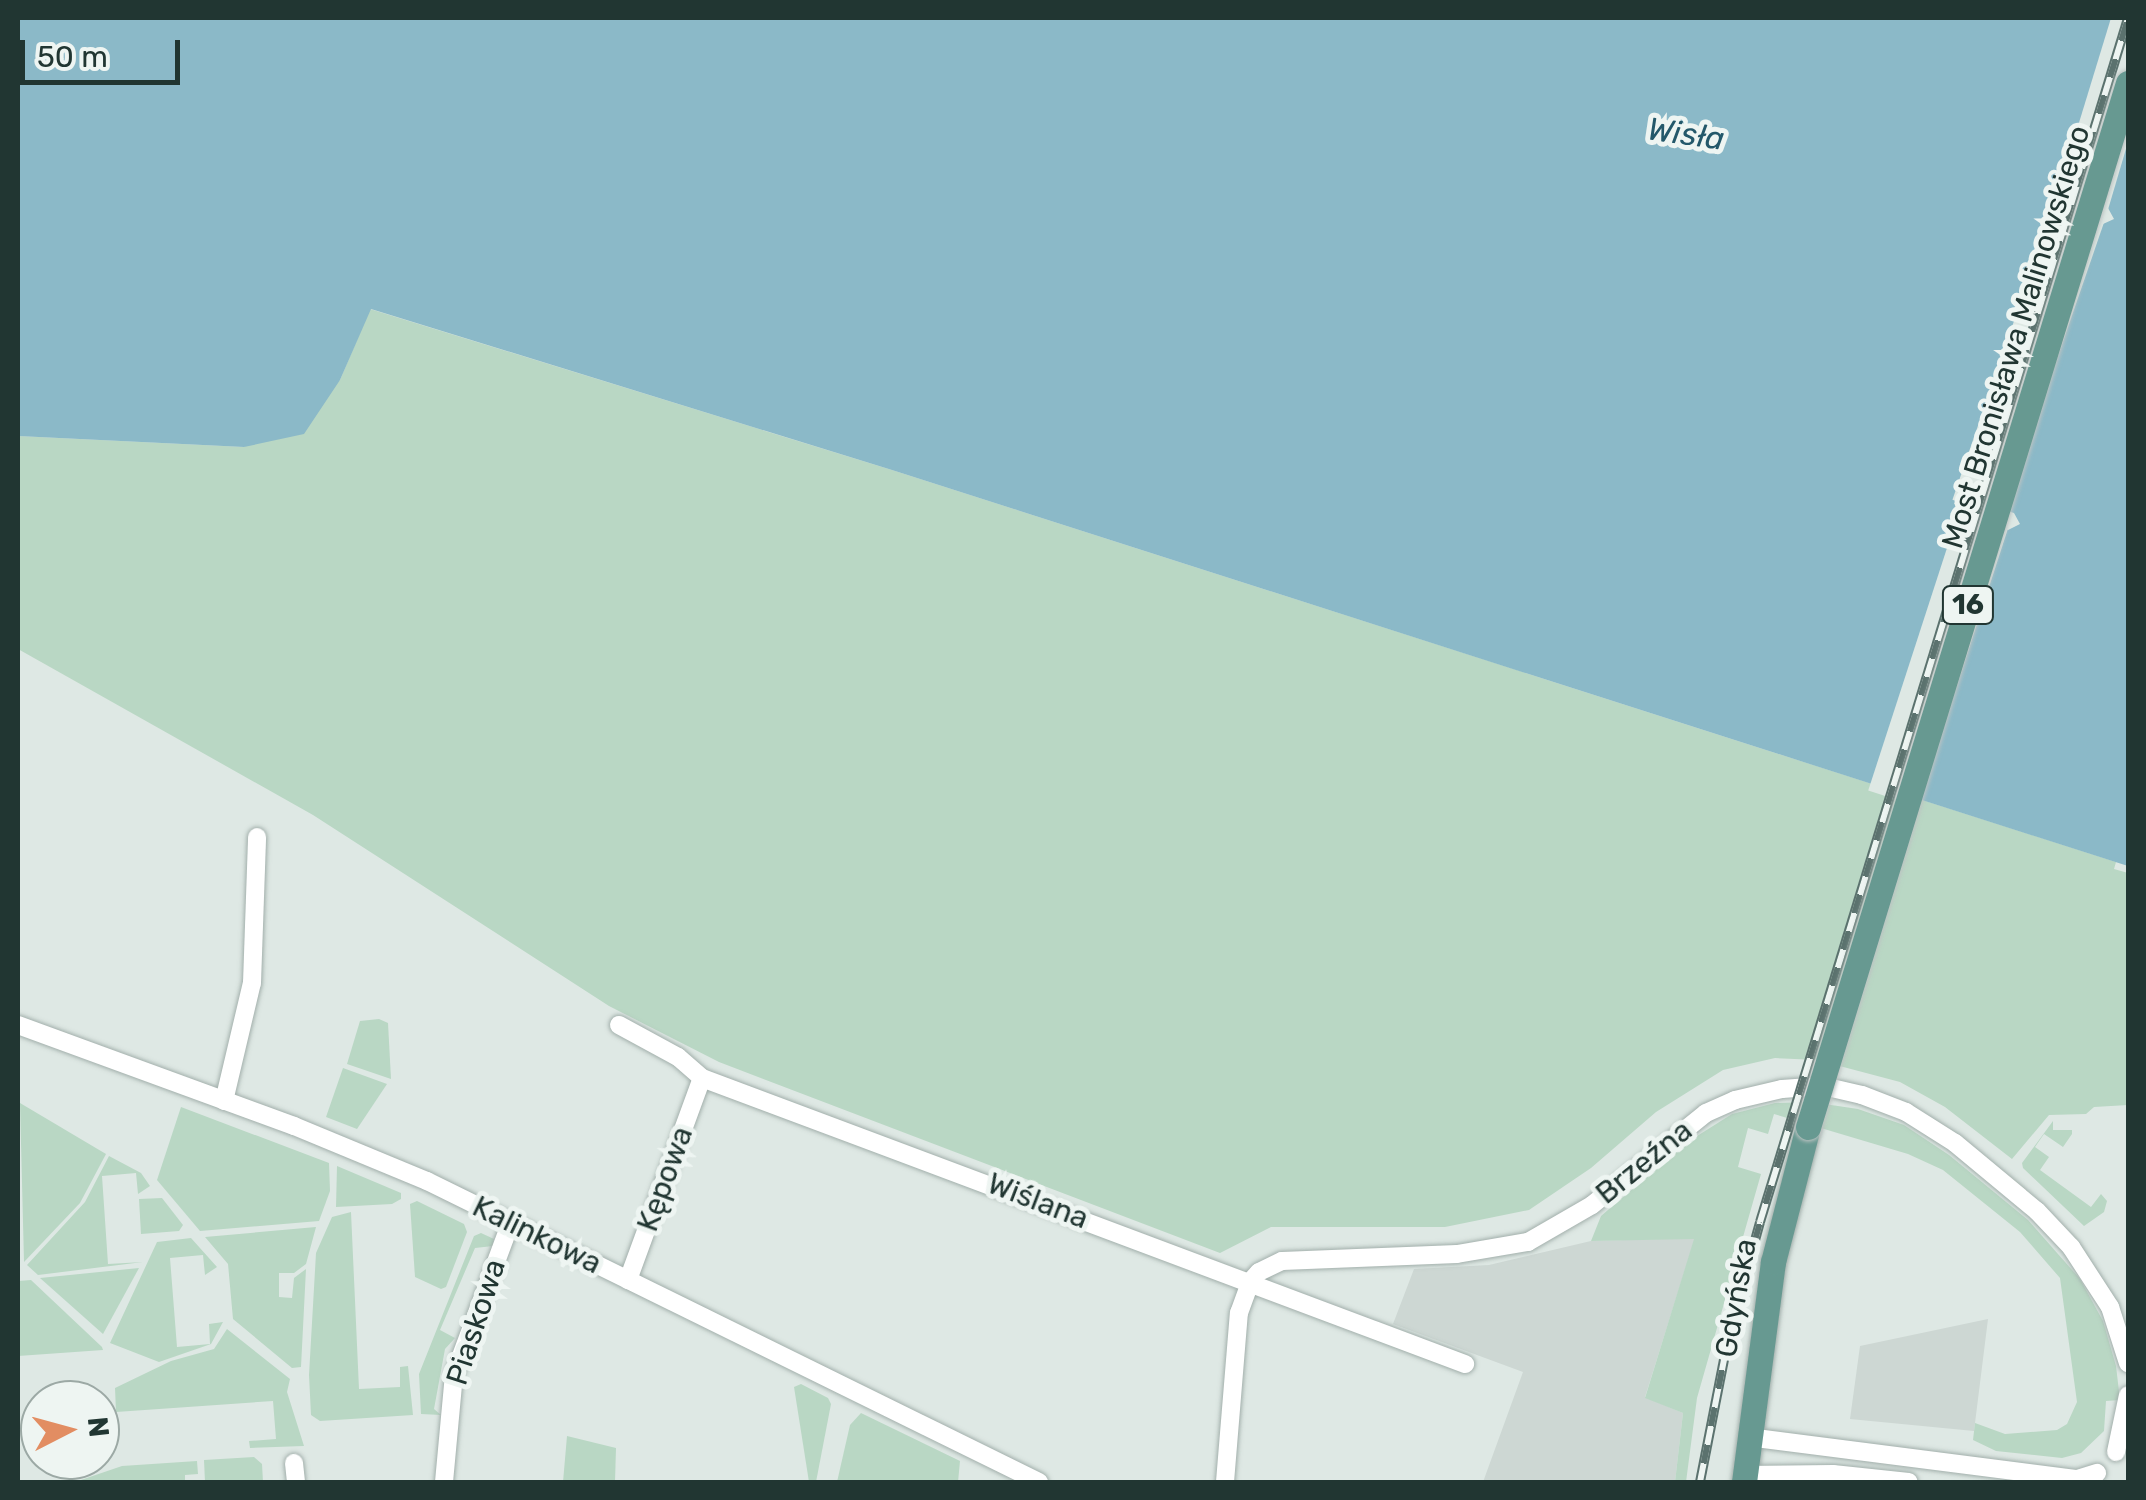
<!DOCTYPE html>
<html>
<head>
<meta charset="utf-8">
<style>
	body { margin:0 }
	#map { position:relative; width:2146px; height:1500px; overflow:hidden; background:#dee8e4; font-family:Rubik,sans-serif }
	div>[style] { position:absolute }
	.built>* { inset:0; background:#cdd7d3 }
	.green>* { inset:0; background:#b9d7c4 }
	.water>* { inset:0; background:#8bb9c8 }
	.pier>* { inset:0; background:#dee8e4; transform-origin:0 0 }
	.roads { filter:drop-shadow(0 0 2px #a2afab) drop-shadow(0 0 2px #a2afab) }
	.minor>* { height:18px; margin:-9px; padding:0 9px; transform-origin:9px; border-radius:9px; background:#fff }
	.primary>* { height:25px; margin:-12.5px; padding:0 12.5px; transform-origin:12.5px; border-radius:12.5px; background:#679991 }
	.rail>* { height:10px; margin-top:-5px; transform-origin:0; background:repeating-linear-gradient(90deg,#eef5f2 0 19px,#5b726e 0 38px); box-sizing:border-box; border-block:2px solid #5b726e }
	.bridges { filter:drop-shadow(0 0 2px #bcc3c2) drop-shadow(0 0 2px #bcc3c2) }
	.primary-bridge>* { height:25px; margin:-12.5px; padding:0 12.5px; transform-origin:12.5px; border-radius:12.5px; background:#679991 }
	span { translate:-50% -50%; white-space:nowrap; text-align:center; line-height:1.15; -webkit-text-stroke:10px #eef5f2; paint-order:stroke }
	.shield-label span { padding:2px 8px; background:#eef5f2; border:2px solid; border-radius:8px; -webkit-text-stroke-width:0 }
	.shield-label { font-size:28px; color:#213632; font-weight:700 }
	.street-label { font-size:30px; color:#213632 }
	.water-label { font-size:32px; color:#23586a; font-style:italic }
	.frame { position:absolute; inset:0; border:20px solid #213632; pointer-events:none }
	.north { position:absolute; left:20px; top:1380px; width:100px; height:100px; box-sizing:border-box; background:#eef5f2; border:2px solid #9ca9a5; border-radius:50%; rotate:84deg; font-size:28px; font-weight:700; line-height:40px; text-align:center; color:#213632 }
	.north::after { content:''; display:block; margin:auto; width:35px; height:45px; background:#e28d62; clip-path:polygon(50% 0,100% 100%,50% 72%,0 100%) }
	.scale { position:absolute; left:20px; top:40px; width:160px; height:45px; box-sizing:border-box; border:5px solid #213632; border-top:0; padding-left:12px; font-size:30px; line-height:35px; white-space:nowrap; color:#213632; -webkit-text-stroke:8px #eef5f2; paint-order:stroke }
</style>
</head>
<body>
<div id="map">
	<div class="built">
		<i style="clip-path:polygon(1695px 1238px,1645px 1397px,1683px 1413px,1675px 1482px,1483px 1482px,1523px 1372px,1393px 1324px,1414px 1269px,1489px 1265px,1591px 1241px)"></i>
		<i style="clip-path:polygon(1988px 1319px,1974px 1431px,1850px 1419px,1860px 1346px)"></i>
	</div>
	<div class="green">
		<i style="clip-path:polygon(370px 309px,892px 470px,2116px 862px,2114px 869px,2128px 873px,2128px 1105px,2094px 1107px,2086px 1114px,2049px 1115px,2012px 1159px,1945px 1107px,1900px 1082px,1817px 1060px,1775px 1058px,1723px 1070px,1656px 1112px,1591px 1168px,1529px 1210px,1445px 1227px,1271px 1227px,1220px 1253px,719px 1062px,609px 1006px,313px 815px,18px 649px,18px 436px,244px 447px,340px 380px)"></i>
		<i style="clip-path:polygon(379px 1019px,388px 1023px,391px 1079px,347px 1064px,360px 1021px)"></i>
		<i style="clip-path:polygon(343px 1068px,387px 1084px,357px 1129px,326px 1117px)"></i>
		<i style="clip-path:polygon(1811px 1102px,1858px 1109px,1904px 1125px,1949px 1155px,2028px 1220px,2080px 1279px,2103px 1321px,2116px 1366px,2120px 1400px,2106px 1401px,2104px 1431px,2081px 1453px,2062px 1458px,1996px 1451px,1973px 1440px,1975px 1423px,2005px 1434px,2057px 1430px,2067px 1424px,2077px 1402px,2060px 1278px,2020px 1232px,1943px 1170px,1908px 1154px,1774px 1114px,1768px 1134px,1748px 1128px,1738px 1167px,1761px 1174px,1697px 1398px,1686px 1482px,1675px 1482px,1683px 1413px,1645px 1398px,1694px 1239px,1591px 1241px,1601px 1216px,1686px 1143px,1732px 1114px,1775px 1103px)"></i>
		<i style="clip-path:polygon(20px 1103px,106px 1154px,80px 1203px,24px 1262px)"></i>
		<i style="clip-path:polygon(181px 1107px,329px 1163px,330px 1191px,319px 1221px,200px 1231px,157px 1180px)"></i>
		<i style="clip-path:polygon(2053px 1121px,2053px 1130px,2072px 1130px,2072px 1134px,2063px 1147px,2044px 1134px,2035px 1147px,2049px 1157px,2040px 1170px,2091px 1207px,2101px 1194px,2107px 1201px,2104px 1212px,2084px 1226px,2023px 1168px,2022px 1163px)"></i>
		<i style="clip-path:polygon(109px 1156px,141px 1173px,150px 1186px,138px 1194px,136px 1173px,102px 1176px,108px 1264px,143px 1262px,38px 1275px,27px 1265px,85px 1202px)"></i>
		<i style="clip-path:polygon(337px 1166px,401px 1193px,401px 1199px,392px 1204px,336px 1207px)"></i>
		<i style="clip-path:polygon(162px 1198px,183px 1225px,179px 1231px,141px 1234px,139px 1199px)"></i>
		<i style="clip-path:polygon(417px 1201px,464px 1224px,467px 1232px,446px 1287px,441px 1289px,415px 1277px,410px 1204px)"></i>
		<i style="clip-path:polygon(351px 1212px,359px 1389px,400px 1387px,400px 1367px,408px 1366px,413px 1415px,320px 1421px,311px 1415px,309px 1375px,316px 1253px,332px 1217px)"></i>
		<i style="clip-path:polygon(316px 1227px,306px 1264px,294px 1273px,279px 1273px,279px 1297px,292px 1298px,294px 1278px,306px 1269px,301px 1367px,292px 1368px,233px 1319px,228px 1264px,205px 1237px)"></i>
		<i style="clip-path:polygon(481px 1233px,494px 1239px,493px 1246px,475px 1248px,440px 1330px,455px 1338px,445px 1349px,434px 1409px,441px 1415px,421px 1414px,419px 1374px,474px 1236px)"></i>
		<i style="clip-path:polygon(191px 1238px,217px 1267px,205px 1275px,203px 1255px,170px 1258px,177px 1347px,210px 1344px,209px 1324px,223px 1322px,211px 1344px,159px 1362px,110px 1343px,157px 1242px)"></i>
		<i style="clip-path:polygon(139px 1268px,103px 1334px,40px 1278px)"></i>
		<i style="clip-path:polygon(31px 1280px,102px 1347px,103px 1350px,18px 1356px,18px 1281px)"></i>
		<i style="clip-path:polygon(227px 1329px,290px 1379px,287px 1392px,304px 1446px,250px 1448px,249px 1441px,276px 1439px,273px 1401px,116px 1412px,115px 1388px,171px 1361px,214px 1349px)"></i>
		<i style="clip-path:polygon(801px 1384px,828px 1398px,831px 1404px,816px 1482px,809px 1482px,794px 1387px)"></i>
		<i style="clip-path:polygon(861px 1413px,960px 1461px,958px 1482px,837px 1482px,850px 1425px)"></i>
		<i style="clip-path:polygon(567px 1436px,616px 1448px,615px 1482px,563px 1482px)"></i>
		<i style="clip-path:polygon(254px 1457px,262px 1464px,263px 1482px,205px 1482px,204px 1460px)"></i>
		<i style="clip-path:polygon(197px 1461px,198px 1474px,185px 1475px,185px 1482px,75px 1482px,122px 1466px)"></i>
	</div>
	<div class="water">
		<i style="clip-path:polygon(evenodd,18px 18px,2128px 18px,2128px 866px,892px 470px,371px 309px,340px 380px,304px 434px,244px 447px,18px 436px,18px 18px,2059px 192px,2108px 208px,2114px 219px,2103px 224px,2053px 208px,2049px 198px,2059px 192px,18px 18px,1964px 497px,2014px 513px,2020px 524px,2008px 530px,1959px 514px,1954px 503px,1964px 497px)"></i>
	</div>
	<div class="pier">
		<i style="clip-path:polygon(2111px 18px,2128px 18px,2128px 142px,2107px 213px,2056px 198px)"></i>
		<i style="left:2055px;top:202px;width:53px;height:315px;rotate:19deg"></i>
		<i style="left:1960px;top:508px;width:52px;height:297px;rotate:18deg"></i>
	</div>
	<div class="roads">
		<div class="minor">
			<i style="left:18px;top:1025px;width:294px;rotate:20.1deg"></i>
			<i style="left:294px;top:1126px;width:144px;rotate:22.5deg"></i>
			<i style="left:427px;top:1181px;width:682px;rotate:26.19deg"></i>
			<i style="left:619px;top:1025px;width:67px;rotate:28.5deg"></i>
			<i style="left:678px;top:1057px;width:32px;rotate:41deg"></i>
			<i style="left:702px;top:1078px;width:815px;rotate:20.55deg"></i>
			<i style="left:224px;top:1101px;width:121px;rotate:-76.7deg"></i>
			<i style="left:252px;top:983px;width:146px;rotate:-88deg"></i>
			<i style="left:628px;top:1280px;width:215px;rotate:-69.9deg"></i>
			<i style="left:1748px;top:1437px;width:332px;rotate:7.3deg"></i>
			<i style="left:2077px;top:1479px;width:21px;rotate:-17deg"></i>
			<i style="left:2116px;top:1452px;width:58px;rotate:-78.1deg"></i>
			<i style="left:294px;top:1463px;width:19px;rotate:84deg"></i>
			<i style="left:1745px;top:1475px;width:88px;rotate:-0.7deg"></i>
			<i style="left:1833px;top:1474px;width:76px;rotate:6deg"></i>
			<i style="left:444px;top:1482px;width:107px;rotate:-84.7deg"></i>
			<i style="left:454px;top:1375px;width:163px;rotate:-69.6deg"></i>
			<i style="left:1225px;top:1482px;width:170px;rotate:-85.3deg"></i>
			<i style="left:1239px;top:1313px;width:33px;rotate:-70deg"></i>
			<i style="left:1250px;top:1282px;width:13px;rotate:-48deg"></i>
			<i style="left:1259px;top:1272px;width:25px;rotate:-26deg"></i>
			<i style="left:1282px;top:1261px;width:175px;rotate:-2.3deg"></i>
			<i style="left:1457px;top:1254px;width:72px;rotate:-9.6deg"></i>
			<i style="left:1528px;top:1242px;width:74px;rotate:-30deg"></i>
			<i style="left:1592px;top:1205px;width:146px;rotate:-38.9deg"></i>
			<i style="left:1706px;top:1113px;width:32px;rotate:-24deg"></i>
			<i style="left:1735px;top:1100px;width:48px;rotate:-13.2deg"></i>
			<i style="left:1782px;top:1089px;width:41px;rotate:-4.2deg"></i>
			<i style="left:1823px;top:1086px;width:40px;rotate:13deg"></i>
			<i style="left:1862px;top:1095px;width:47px;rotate:21.1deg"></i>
			<i style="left:1906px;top:1112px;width:58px;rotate:32.3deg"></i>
			<i style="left:1955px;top:1143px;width:107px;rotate:39.7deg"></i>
			<i style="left:2037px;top:1211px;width:50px;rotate:46.6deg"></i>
			<i style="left:2071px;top:1247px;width:72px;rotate:57deg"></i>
			<i style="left:2110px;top:1307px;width:59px;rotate:72.2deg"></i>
		</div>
		<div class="primary">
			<i style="left:1744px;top:1482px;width:222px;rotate:-82.5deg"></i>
			<i style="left:1773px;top:1262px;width:139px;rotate:-75.5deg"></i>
		</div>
	</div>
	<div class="rail">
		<i style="left:1700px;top:1482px;width:151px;rotate:-78.9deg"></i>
		<i style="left:1729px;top:1334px;width:116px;rotate:-74.5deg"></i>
		<i style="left:1760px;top:1222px;width:1259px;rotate:-73deg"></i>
	</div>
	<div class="bridges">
		<div class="primary-bridge">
			<i style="left:1808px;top:1127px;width:1092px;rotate:-72.96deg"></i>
		</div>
	</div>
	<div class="shield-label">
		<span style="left:1968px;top:605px">16</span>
	</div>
	<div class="street-label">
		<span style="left:2016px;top:337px;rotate:-73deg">Most Bronisława Malinowskiego</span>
		<span style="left:1644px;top:1162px;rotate:-39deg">Brzeźna</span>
		<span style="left:665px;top:1179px;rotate:-70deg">Kępowa</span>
		<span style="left:1038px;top:1201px;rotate:21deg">Wiślana</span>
		<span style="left:537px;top:1235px;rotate:26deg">Kalinkowa</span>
		<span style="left:1736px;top:1298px;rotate:-80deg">Gdyńska</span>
		<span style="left:476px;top:1322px;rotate:-72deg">Piaskowa</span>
	</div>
	<div class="water-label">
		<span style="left:1686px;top:134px;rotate:8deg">Wisła</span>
	</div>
	<div class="frame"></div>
	<div class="north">N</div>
	<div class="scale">50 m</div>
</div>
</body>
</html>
